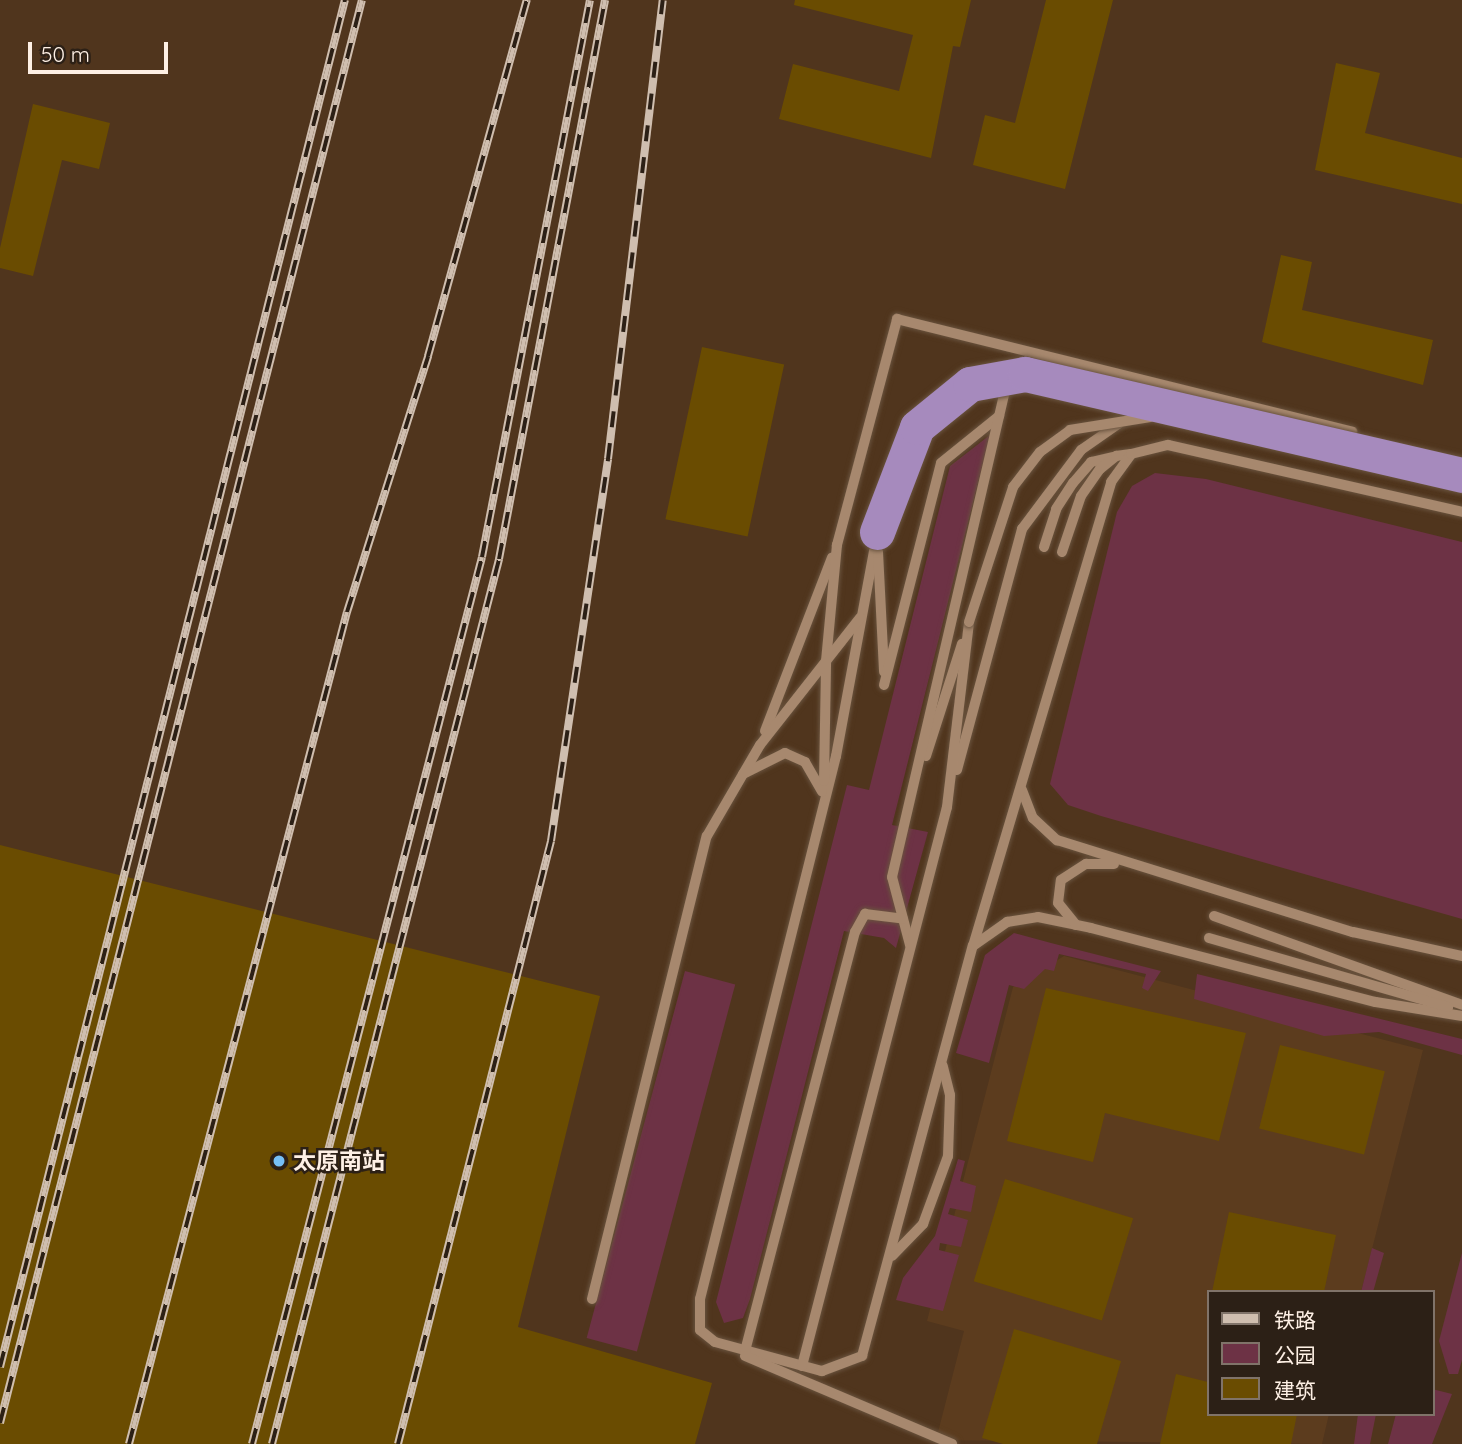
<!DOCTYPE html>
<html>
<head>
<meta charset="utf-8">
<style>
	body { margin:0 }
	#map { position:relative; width:1462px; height:1444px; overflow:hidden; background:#50351d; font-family:Quicksand,"Noto Sans SC",sans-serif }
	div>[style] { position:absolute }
	.built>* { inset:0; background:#5c3c1e }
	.green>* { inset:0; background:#6d3245; transform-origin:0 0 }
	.building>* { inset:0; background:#6a4c01; transform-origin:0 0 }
	.roads { filter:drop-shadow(0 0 2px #69533e) drop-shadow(0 0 2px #69533e) }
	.service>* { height:10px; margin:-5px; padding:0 5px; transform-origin:5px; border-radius:5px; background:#a7886e }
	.rail>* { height:8px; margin-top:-4px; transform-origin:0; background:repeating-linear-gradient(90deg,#2c2016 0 16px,#cfbeaf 0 32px); box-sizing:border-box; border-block:2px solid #cfbeaf }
	.bridges { filter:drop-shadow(0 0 2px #69533e) drop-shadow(0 0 2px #69533e) }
	.service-bridge>* { height:10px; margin:-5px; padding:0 5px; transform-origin:5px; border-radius:5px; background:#a7886e }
	.trunk-bridge>* { height:35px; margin:-17.5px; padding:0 17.5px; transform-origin:17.5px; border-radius:17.5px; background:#a68abd }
	.dots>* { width:19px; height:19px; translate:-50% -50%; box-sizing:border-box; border:4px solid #2c2016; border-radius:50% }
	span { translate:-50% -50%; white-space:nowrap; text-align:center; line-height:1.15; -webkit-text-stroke:5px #2c2016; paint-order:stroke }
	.poi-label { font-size:23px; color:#fef0e5; font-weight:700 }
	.left { translate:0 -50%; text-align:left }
	.legend { position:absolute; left:1207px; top:1290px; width:228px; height:126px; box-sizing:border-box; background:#2c2016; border:2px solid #807369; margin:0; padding:9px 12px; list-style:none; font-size:21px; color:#fef0e5 }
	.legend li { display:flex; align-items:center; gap:14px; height:35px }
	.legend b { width:35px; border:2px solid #807369 }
	.scale { position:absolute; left:28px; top:42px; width:140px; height:32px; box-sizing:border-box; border:4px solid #fef0e5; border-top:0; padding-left:9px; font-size:21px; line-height:24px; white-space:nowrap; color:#fef0e5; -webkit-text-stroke:5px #2c2016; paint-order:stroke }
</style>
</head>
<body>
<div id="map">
	<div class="built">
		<i style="clip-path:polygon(1064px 956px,1423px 1050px,1361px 1292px,1208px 1292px,1208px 1414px,1329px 1414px,1322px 1444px,936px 1440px,964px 1331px,927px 1321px,1013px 987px)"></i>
	</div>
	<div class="green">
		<i style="clip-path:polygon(990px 435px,892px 825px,928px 832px,896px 948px,884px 938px,844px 931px,750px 1299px,743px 1318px,724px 1323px,716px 1302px,847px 785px,869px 790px,950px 466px)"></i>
		<i style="clip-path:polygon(1155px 473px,1206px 479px,1462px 542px,1462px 919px,1101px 816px,1068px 805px,1050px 784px,1117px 512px,1132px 486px)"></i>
		<i style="clip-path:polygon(1014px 933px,1051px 943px,1161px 971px,1148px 991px,1142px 988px,1146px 974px,1059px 954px,1054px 971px,1045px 969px,1024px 989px,1009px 985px,989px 1063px,956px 1053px,985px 955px)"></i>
		<i style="left:685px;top:971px;width:52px;height:380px;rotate:15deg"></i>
		<i style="clip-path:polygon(1197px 974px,1462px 1039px,1462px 1055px,1379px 1032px,1324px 1036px,1194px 999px)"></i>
		<i style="clip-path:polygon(958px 1159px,965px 1161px,960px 1181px,976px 1186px,971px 1212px,950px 1208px,948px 1214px,968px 1220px,961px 1247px,940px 1243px,939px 1250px,959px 1255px,943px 1311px,896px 1300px,903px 1278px,935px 1236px)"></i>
		<i style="clip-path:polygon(1372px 1248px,1384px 1253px,1373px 1292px,1361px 1292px)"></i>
		<i style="clip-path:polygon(1462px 1253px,1462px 1360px,1458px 1374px,1449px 1374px,1439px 1341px)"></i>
		<i style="clip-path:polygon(1432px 1389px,1452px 1394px,1432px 1444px,1388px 1444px,1396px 1414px,1432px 1414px)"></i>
		<i style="clip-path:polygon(1358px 1414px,1376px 1414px,1370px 1444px,1354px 1444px)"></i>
	</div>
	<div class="building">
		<i style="clip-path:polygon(795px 0,971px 0,960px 47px,953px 46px,931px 158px,779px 119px,793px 64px,899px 91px,913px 35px,794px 5px)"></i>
		<i style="clip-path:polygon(1046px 0,1113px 0,1065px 189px,973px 165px,985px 115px,1015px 123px)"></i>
		<i style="clip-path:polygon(1336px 63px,1380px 73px,1365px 133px,1462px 158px,1462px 204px,1315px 170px)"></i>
		<i style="clip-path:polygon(33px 104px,110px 123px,99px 169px,62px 160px,33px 276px,0 268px,0 248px)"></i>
		<i style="clip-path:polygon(1281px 255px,1312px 262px,1302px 310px,1433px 340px,1423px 385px,1262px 342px)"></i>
		<i style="left:702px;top:347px;width:84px;height:176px;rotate:12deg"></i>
		<i style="clip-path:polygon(0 845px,600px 996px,518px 1327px,712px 1383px,695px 1444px,0 1444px)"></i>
		<i style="clip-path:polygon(1046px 988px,1246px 1033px,1219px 1141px,1105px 1113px,1093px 1162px,1007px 1141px)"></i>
		<i style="left:1280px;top:1045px;width:108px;height:86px;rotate:14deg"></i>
		<i style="left:1005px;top:1179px;width:134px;height:107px;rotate:17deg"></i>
		<i style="clip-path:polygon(1229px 1212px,1336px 1235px,1324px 1292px,1212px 1292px)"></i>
		<i style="clip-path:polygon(1014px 1329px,1121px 1361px,1097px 1444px,1003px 1444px,982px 1438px)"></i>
		<i style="clip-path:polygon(1176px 1374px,1208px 1382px,1208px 1414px,1297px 1414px,1291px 1444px,1160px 1444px)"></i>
	</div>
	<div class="roads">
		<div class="service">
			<i style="left:877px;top:535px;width:225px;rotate:100.5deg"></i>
			<i style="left:836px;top:756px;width:560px;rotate:104.06deg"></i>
			<i style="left:700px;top:1299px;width:31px;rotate:90deg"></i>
			<i style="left:700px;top:1330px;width:19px;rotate:39deg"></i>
			<i style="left:715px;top:1342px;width:111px;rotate:15.2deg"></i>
			<i style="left:822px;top:1371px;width:43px;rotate:-20.6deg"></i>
			<i style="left:862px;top:1356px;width:425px;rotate:-74.9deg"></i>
			<i style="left:973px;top:946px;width:42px;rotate:-35.2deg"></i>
			<i style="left:1007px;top:922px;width:31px;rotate:-9deg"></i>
			<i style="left:1038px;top:917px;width:54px;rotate:11.7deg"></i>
			<i style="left:1091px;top:928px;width:294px;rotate:14.6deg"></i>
			<i style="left:1376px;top:1002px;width:87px;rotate:9.2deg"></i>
			<i style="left:1044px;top:547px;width:40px;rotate:-72deg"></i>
			<i style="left:1056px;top:509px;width:31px;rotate:-57deg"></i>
			<i style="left:1073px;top:483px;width:28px;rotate:-49deg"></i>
			<i style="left:1091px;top:462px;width:22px;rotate:-13deg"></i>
			<i style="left:878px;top:552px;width:120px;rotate:87.1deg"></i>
			<i style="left:1062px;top:552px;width:59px;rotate:-71.3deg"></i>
			<i style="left:1081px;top:496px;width:33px;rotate:-55deg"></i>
			<i style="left:1100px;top:469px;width:21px;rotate:-39deg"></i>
			<i style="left:1116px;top:456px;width:15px;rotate:-8deg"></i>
			<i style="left:884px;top:685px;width:229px;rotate:-75.6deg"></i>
			<i style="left:941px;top:463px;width:75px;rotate:-39deg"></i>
			<i style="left:765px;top:731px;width:186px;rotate:-68.9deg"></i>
			<i style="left:926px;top:756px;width:118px;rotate:-72.2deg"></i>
			<i style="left:957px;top:770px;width:250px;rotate:-74.9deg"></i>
			<i style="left:1022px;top:529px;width:99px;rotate:-53.2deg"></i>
			<i style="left:1081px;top:450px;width:52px;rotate:-34.9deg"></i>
			<i style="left:743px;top:774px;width:47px;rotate:-26.6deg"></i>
			<i style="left:785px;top:753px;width:22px;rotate:24deg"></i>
			<i style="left:805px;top:762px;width:34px;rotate:60deg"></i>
			<i style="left:824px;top:781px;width:120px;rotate:-89deg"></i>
			<i style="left:826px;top:661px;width:117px;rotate:-84.6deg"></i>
			<i style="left:837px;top:545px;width:234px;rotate:-75.1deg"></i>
			<i style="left:897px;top:319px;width:469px;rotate:13.9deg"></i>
			<i style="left:1022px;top:790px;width:30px;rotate:69deg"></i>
			<i style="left:1033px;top:818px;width:33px;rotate:43deg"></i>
			<i style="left:1057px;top:840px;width:310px;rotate:17.3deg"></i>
			<i style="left:1353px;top:932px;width:112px;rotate:12.4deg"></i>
			<i style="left:1214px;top:916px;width:263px;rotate:19.7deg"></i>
			<i style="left:1076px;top:925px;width:28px;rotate:-129deg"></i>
			<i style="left:1058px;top:903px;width:23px;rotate:-83deg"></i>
			<i style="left:1061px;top:880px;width:30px;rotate:-33deg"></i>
			<i style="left:1086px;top:864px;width:28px"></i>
			<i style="left:1209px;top:938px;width:249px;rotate:16.1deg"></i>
			<i style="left:910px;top:945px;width:70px;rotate:-104.8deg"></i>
			<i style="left:892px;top:877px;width:508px;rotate:-76.92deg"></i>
			<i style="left:973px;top:946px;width:484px;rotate:-73.4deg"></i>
			<i style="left:1111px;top:482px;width:34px;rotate:-54deg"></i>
			<i style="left:1131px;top:454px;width:38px;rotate:-14deg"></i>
			<i style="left:1168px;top:445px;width:302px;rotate:12.8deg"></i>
			<i style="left:892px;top:1256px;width:45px;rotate:-45.9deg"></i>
			<i style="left:923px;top:1224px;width:72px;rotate:-69.8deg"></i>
			<i style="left:948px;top:1156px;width:61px;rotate:-88.1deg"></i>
			<i style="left:950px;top:1095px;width:30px;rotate:-104deg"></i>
			<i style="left:592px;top:1299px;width:477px;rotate:-76.1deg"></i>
			<i style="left:707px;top:836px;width:105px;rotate:-59.8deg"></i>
			<i style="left:760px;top:745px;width:162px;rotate:-51.8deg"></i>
			<i style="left:745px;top:1351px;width:433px;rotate:-75.3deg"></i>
			<i style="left:855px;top:932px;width:21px;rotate:-61deg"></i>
			<i style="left:865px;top:914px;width:38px;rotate:7deg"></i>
			<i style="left:745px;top:1356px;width:225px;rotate:23deg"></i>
			<i style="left:802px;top:1366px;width:577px;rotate:-75.46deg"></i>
			<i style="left:947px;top:807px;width:186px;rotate:-83.2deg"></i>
		</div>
	</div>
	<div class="rail">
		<i style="left:0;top:1367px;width:1410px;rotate:-75.84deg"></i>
		<i style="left:0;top:1423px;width:1468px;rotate:-75.73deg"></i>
		<i style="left:129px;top:1444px;width:860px;rotate:-75.32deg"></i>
		<i style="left:347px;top:612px;width:269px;rotate:-72.4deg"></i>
		<i style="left:428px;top:356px;width:370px;rotate:-74.5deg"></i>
		<i style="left:252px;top:1444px;width:916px;rotate:-75.46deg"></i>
		<i style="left:482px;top:557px;width:567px;rotate:-79.03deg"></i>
		<i style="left:272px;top:1444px;width:914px;rotate:-75.61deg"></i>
		<i style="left:499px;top:559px;width:569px;rotate:-79.26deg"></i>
		<i style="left:398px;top:1444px;width:622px;rotate:-75.76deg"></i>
		<i style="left:551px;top:841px;width:386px;rotate:-81.5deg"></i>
		<i style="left:608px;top:459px;width:462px;rotate:-83.2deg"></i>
	</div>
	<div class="bridges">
		<div class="service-bridge">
			<i style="left:969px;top:622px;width:142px;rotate:-71.9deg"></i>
			<i style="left:1013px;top:487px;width:44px;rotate:-52.4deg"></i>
			<i style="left:1040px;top:452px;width:37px;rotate:-36deg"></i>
			<i style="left:1070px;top:430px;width:81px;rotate:-9.2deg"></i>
		</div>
		<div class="trunk-bridge">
			<i style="left:877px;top:532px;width:112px;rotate:-69.1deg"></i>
			<i style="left:917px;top:427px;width:68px;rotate:-39.1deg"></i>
			<i style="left:970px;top:384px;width:56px;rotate:-10.3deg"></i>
			<i style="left:1025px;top:374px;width:449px;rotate:13deg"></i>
		</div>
	</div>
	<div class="dots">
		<i style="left:279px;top:1161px;background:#76c0f7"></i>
	</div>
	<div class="poi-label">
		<span class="left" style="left:293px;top:1161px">太原南站</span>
	</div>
	<ul class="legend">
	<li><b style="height:9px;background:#cfbeaf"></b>铁路</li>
	<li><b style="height:19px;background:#6d3245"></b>公园</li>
	<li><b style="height:19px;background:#6a4c01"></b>建筑</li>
	</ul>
	<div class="scale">50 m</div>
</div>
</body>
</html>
